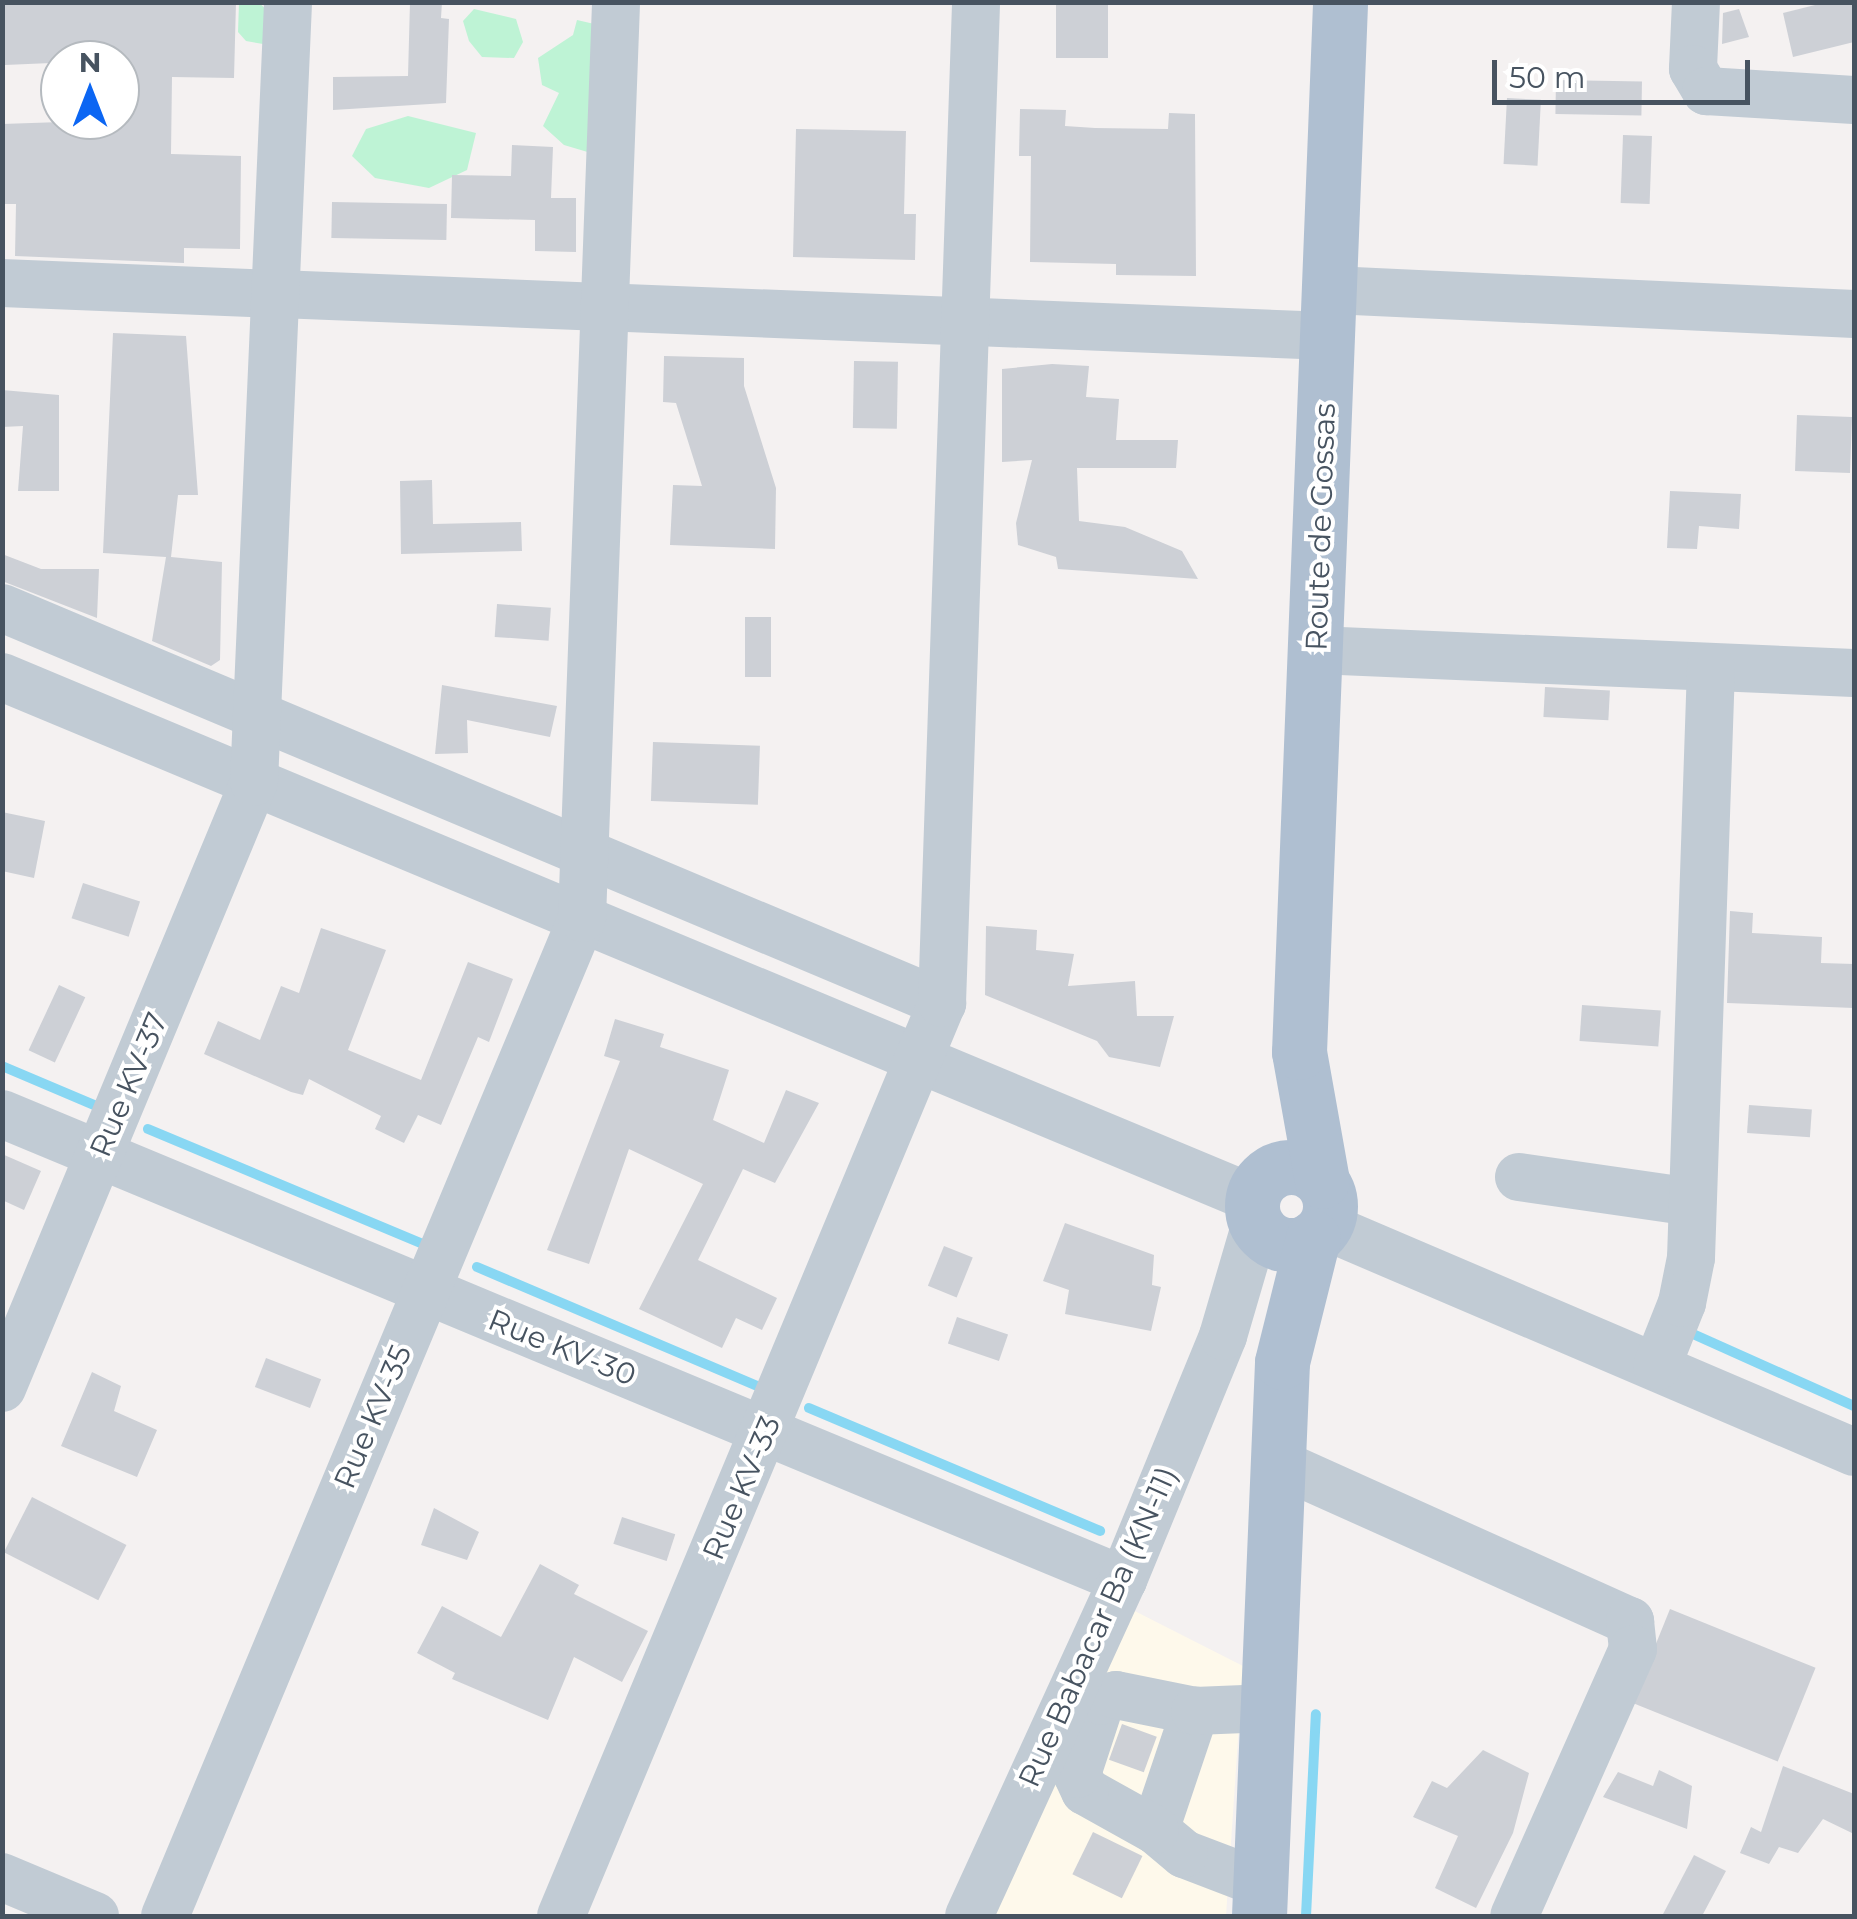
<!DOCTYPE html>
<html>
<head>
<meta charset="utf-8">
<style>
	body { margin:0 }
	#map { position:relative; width:1857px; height:1919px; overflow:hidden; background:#f4f1f1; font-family:Montserrat,sans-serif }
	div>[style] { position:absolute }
	.commercial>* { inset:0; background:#fef9eb }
	.green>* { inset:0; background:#bef3d5 }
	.stream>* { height:10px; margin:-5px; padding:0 5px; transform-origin:5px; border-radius:5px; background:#88d7f3 }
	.building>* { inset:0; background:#cdd0d6; transform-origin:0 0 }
	.minor>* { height:48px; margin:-24px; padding:0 24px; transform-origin:24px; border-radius:24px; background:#c1cbd4 }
	.major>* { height:55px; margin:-27.5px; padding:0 27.5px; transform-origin:27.5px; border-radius:27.5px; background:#afbfd1 }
	.major>.ring { margin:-27.5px; padding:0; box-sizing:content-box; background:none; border:55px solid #afbfd1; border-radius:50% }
	span { translate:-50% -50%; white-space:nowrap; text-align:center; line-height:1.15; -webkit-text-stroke:8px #fff; paint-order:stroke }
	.street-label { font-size:30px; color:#475360 }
	.frame { position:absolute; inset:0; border:5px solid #475360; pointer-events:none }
	.north { position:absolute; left:40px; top:40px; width:100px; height:100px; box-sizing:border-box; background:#fff; border:2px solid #b5babf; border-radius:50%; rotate:0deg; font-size:28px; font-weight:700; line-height:40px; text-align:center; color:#475360 }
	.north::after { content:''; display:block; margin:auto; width:35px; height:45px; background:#0c66f3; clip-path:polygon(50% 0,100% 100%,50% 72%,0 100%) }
	.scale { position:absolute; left:1492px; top:60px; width:258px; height:45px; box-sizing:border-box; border:5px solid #475360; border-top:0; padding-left:12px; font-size:30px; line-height:35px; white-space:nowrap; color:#475360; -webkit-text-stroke:8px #fff; paint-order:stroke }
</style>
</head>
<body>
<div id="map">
	<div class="commercial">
		<i style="clip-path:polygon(1115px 1601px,1243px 1666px,1226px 1916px,991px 1916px)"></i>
	</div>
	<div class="green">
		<i style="clip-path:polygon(239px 3px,259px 3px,274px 16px,269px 45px,246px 41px,238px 32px)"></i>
		<i style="clip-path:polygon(474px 9px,516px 19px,523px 42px,514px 58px,482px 57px,469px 41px,463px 21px)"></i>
		<i style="clip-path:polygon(577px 20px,603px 26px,601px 156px,564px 145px,543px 126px,559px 93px,542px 85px,538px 58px,573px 35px)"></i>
		<i style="clip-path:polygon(408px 116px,476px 133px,467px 170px,429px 188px,375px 178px,352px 156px,366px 129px)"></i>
	</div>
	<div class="stream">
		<i style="left:2px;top:1066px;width:108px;rotate:23deg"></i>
		<i style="left:148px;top:1129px;width:309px;rotate:22.7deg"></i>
		<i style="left:477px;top:1267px;width:315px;rotate:23deg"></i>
		<i style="left:1693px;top:1334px;width:176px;rotate:24.1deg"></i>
		<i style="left:809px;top:1408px;width:316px;rotate:22.9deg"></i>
		<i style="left:1306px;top:1916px;width:202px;rotate:-87.2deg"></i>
	</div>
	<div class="building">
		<i style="clip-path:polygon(5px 2px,236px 2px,234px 78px,172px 77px,171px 154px,241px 156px,240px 249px,184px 248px,184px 263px,15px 256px,16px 204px,2px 204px,2px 124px,120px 120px,120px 60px,5px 65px)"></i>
		<i style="clip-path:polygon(410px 2px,442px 2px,441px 18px,449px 19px,446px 103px,333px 110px,333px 77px,408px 76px)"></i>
		<i style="left:1056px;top:2px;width:52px;height:56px"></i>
		<i style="clip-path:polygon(1827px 2px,1854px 2px,1854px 42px,1793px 57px,1783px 13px)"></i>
		<i style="clip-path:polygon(1739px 9px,1749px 37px,1722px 44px,1723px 13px)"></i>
		<i style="left:1556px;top:80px;width:86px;height:34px;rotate:1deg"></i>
		<i style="left:1507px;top:98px;width:34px;height:66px;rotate:3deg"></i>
		<i style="clip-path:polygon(1020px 109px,1066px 110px,1065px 126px,1095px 128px,1168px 129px,1169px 113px,1195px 114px,1196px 276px,1116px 275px,1116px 264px,1030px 262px,1031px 156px,1019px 156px)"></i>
		<i style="clip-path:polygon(796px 129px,906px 131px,904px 214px,916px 214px,915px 260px,793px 257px)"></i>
		<i style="left:1623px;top:135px;width:29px;height:68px;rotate:2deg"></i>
		<i style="clip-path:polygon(512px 145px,553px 147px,551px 198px,576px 198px,576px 252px,535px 251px,535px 220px,451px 218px,452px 175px,511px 176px)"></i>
		<i style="left:332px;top:202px;width:115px;height:36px;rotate:1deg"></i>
		<i style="clip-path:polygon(113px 333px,186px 336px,198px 495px,178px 495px,171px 557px,222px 562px,220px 660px,211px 666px,152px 641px,166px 557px,103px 553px)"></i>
		<i style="clip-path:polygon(664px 356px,744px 358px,744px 386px,776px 488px,775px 549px,670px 545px,673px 485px,702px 486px,676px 403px,663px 402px)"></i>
		<i style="left:854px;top:361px;width:44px;height:67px;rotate:1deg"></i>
		<i style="clip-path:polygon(1052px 364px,1089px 366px,1086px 397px,1119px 399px,1116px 440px,1178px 440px,1176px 468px,1077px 468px,1079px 521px,1125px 527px,1182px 551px,1198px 579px,1058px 569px,1056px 557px,1018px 545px,1016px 523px,1032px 460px,1002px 462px,1002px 369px)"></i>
		<i style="clip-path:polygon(2px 390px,59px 395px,59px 491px,18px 491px,23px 426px,2px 427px)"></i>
		<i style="left:1797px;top:415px;width:55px;height:56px;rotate:2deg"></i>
		<i style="clip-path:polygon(432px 480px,433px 524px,521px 522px,522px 551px,401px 554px,400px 481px)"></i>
		<i style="clip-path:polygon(1670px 491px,1741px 494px,1739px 529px,1699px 526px,1697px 549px,1667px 548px)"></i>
		<i style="clip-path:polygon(2px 554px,41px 569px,99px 569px,97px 618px,2px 581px)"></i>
		<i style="left:497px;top:604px;width:54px;height:33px;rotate:4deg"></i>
		<i style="left:745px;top:617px;width:26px;height:60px"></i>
		<i style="clip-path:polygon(442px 685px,557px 706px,550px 737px,467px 720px,468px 753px,435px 754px)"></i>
		<i style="left:1545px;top:687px;width:65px;height:30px;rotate:3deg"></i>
		<i style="left:653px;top:742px;width:107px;height:59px;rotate:2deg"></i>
		<i style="clip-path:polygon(2px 812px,45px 821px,34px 878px,2px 871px)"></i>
		<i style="left:83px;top:883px;width:60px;height:37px;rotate:18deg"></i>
		<i style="clip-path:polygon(1730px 911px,1753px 913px,1752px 933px,1822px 937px,1821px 963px,1854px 964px,1854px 1008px,1727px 1003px)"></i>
		<i style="clip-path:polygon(986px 926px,1037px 930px,1036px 950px,1074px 954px,1068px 986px,1135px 981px,1137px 1016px,1174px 1016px,1160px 1067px,1109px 1057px,1097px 1041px,985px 995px)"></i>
		<i style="clip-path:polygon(321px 928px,386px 950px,348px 1050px,421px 1080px,468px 962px,513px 979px,489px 1042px,478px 1037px,441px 1125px,418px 1115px,404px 1143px,375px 1129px,381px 1116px,309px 1079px,303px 1095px,291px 1092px,204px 1054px,218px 1021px,260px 1040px,281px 986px,299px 993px)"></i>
		<i style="left:59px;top:985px;width:29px;height:72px;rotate:25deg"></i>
		<i style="left:1582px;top:1005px;width:79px;height:36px;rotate:4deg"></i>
		<i style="clip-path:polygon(615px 1019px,664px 1034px,660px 1047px,729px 1070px,713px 1120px,764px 1143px,786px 1090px,819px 1103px,775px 1183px,743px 1169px,698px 1260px,777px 1298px,762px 1330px,736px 1318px,722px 1348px,639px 1309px,703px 1184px,629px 1149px,589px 1264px,547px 1250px,620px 1061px,604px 1056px)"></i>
		<i style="left:1749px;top:1105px;width:63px;height:28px;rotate:4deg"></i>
		<i style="clip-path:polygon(2px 1154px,41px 1171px,24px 1210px,2px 1200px)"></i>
		<i style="clip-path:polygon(1065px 1223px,1154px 1255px,1152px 1285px,1161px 1287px,1151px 1331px,1065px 1314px,1069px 1290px,1043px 1281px)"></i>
		<i style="left:944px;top:1246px;width:31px;height:43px;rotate:22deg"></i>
		<i style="left:957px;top:1317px;width:54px;height:28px;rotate:19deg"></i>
		<i style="left:266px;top:1358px;width:59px;height:31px;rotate:21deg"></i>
		<i style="clip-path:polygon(92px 1372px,121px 1386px,114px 1411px,157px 1430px,137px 1477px,61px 1446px)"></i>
		<i style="left:32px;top:1497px;width:106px;height:62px;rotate:27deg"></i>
		<i style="clip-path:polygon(434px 1508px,479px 1532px,467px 1560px,421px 1545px)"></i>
		<i style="left:622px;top:1517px;width:56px;height:28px;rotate:18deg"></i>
		<i style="clip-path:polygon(540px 1564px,579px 1585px,574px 1594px,648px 1631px,622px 1682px,574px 1657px,548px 1720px,452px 1679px,455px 1673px,417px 1653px,442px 1606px,501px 1637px)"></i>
		<i style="left:1670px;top:1609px;width:157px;height:101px;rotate:22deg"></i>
		<i style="left:1122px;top:1724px;width:37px;height:38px;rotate:20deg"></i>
		<i style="clip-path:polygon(1483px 1750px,1529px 1773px,1513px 1833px,1476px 1908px,1435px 1888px,1458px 1836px,1413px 1817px,1432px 1781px,1447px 1788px)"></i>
		<i style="clip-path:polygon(1783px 1766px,1854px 1794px,1854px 1834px,1823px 1819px,1798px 1853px,1779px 1847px,1769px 1864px,1740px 1853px,1751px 1827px,1761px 1832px)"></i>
		<i style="clip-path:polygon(1659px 1770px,1692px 1786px,1687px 1829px,1603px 1797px,1618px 1772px,1653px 1786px)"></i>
		<i style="left:1093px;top:1832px;width:55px;height:47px;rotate:26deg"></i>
		<i style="clip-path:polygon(1694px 1855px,1726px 1871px,1702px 1916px,1662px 1916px)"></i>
	</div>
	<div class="minor">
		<i style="left:1696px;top:2px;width:67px;rotate:92.6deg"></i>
		<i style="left:1693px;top:69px;width:26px;rotate:59deg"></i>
		<i style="left:1706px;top:91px;width:148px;rotate:3.5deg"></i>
		<i style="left:2px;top:283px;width:1327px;rotate:2.29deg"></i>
		<i style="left:1332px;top:290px;width:523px;rotate:2.63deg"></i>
		<i style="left:2px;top:608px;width:1020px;rotate:22.79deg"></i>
		<i style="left:1317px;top:650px;width:537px;rotate:2.45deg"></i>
		<i style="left:2px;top:677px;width:1354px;rotate:22.63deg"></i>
		<i style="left:2px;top:1114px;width:1214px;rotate:22.57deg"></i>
		<i style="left:1519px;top:1177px;width:175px;rotate:8.2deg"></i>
		<i style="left:1325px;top:1226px;width:575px;rotate:23.13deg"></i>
		<i style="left:1657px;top:1366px;width:68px;rotate:-68.4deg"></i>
		<i style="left:1682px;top:1303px;width:46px;rotate:-78.7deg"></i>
		<i style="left:1691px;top:1258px;width:591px;rotate:-88.06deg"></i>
		<i style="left:2px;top:1388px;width:656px;rotate:-67.42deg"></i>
		<i style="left:254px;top:782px;width:781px;rotate:-87.5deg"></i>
		<i style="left:1280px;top:1464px;width:384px;rotate:24.2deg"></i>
		<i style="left:1630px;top:1621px;width:28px;rotate:84deg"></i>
		<i style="left:1633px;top:1649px;width:292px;rotate:114deg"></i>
		<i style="left:1155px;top:1830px;width:126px;rotate:-71.4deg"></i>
		<i style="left:2px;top:1877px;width:101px;rotate:22.8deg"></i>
		<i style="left:1260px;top:1883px;width:81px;rotate:-159.1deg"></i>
		<i style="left:1184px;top:1854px;width:38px;rotate:-140deg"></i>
		<i style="left:1155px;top:1830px;width:80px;rotate:-150.9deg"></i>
		<i style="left:1085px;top:1791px;width:19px;rotate:-115deg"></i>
		<i style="left:1077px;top:1774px;width:77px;rotate:-71.8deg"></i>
		<i style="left:1101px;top:1701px;width:16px;rotate:-22deg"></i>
		<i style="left:1116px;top:1695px;width:81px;rotate:11.4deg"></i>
		<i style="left:1195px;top:1711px;width:74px;rotate:-2.3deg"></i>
		<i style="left:165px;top:1916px;width:1082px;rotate:-67.32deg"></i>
		<i style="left:582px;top:918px;width:917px;rotate:-87.87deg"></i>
		<i style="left:561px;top:1916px;width:989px;rotate:-67.35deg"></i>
		<i style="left:942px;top:1003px;width:1002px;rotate:-88.05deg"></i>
		<i style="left:969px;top:1916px;width:370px;rotate:-65.4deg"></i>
		<i style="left:1123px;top:1580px;width:264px;rotate:-67.7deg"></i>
		<i style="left:1223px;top:1336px;width:118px;rotate:-73.7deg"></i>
	</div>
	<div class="major">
		<i class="ring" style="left:1252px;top:1167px;width:23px;height:23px"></i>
		<i style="left:1322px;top:1181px;width:131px;rotate:-100.1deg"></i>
		<i style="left:1299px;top:1052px;width:1051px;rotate:-87.76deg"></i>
		<i style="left:1259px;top:1916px;width:554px;rotate:-87.62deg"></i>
		<i style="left:1282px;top:1362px;width:128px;rotate:-76deg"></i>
	</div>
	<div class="street-label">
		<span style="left:1321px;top:527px;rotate:-88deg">Route de Gossas</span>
		<span style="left:129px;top:1085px;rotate:-67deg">Rue KV-37</span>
		<span style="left:562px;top:1348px;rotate:22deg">Rue KV-30</span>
		<span style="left:373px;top:1417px;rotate:-67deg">Rue KV-35</span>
		<span style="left:742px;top:1488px;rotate:-67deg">Rue KV-33</span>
		<span style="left:1098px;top:1627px;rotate:-66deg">Rue Babacar Ba (KN-11)</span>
	</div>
	<div class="frame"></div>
	<div class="north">N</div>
	<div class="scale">50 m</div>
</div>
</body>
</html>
